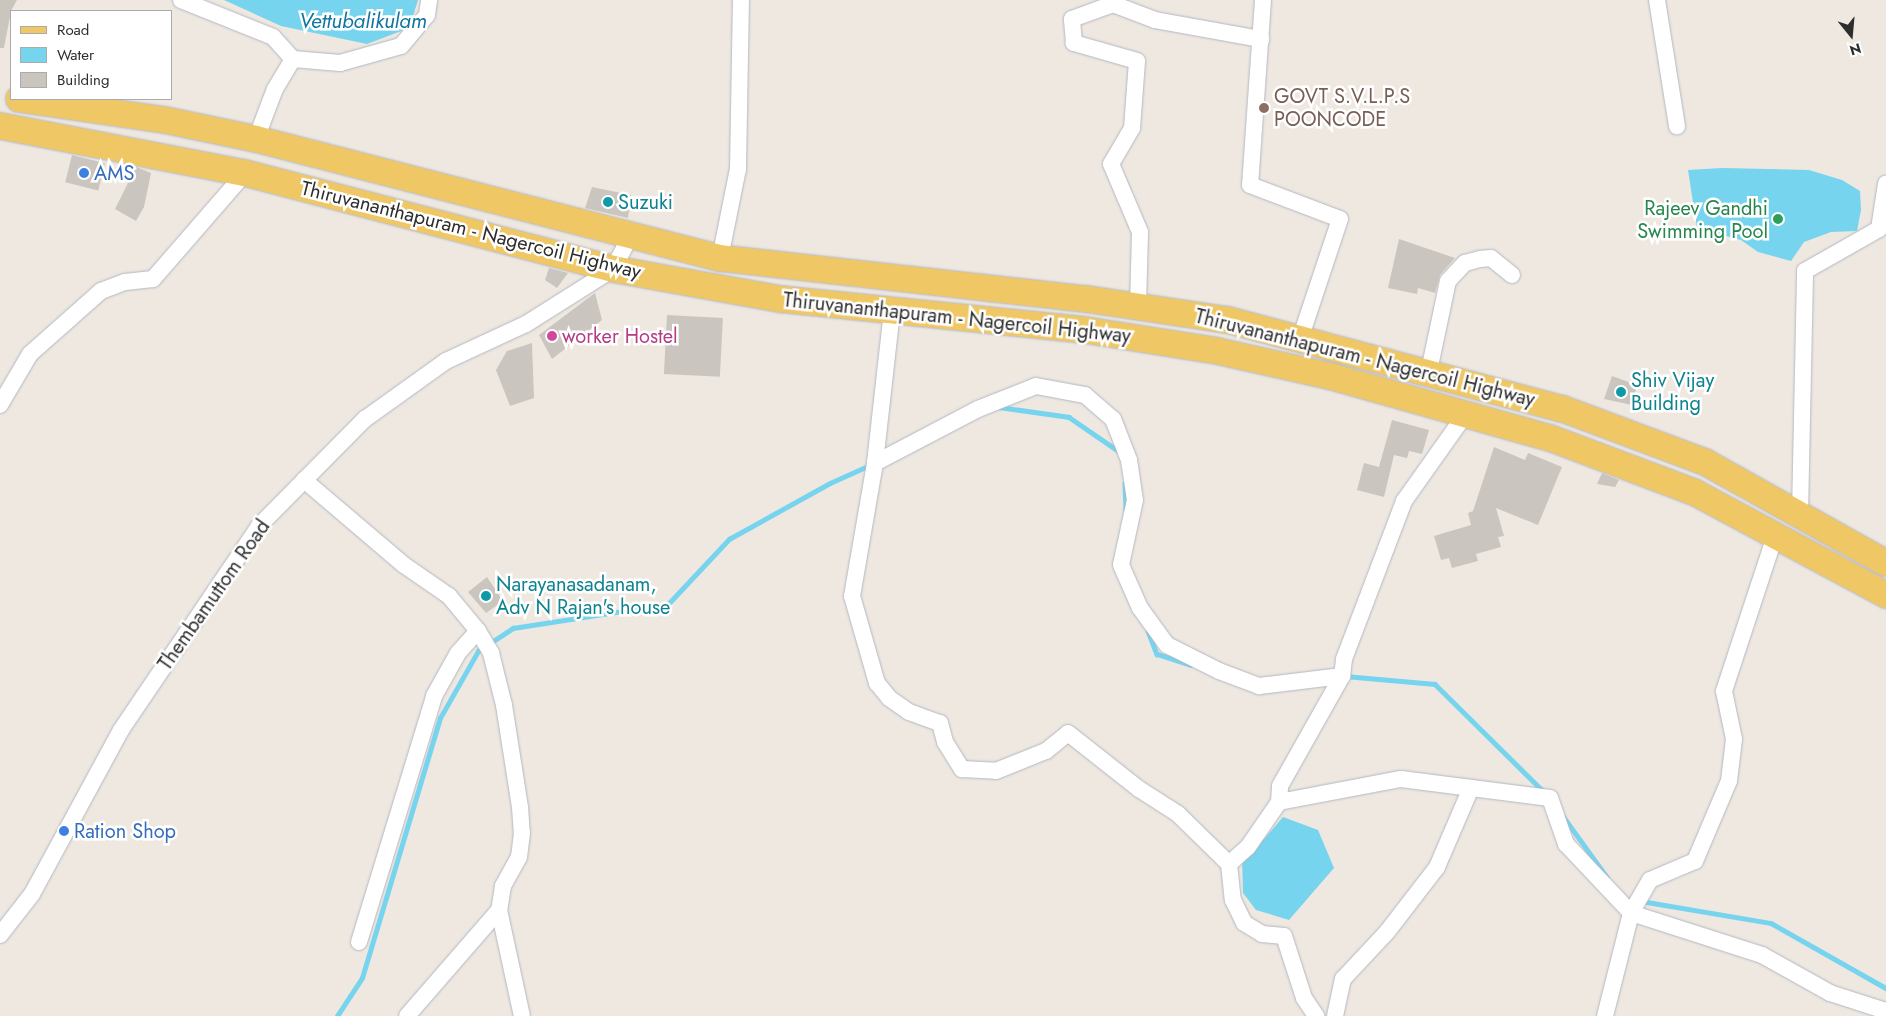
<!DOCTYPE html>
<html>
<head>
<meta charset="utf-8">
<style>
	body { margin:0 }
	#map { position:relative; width:1886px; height:1016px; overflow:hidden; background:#eee8e1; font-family:Jost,sans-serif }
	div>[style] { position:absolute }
	.water>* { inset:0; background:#76d4ee }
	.stream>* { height:4.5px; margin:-2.25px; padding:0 2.25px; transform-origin:2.25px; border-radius:2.25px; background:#76d4ee }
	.building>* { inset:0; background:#cac6bf; transform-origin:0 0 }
	.roads { filter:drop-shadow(0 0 1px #b4b7c0) drop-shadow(0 0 1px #b4b7c0) }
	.minor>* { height:16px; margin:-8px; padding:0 8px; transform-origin:8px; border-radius:8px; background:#fff }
	.primary>* { height:26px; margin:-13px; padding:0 13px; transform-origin:13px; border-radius:13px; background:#efc865 }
	.dots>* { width:14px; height:14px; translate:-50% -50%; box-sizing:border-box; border:2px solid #fff; border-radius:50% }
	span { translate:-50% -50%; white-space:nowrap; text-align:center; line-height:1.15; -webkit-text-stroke:5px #fff; paint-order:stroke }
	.education-label { font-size:20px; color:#785e54 }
	.left { translate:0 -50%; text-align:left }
	.shop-label { font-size:20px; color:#366cbe }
	.culture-label { font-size:20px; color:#0d838f }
	.leisure-label { font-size:20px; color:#27864d }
	.right { translate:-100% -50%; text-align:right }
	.street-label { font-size:20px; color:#2d2d2d }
	.hotel-label { font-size:20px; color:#b23c85 }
	.water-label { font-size:21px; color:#10759f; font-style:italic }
	.legend { position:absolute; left:10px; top:10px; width:162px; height:90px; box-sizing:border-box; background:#fff; border:1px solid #ababab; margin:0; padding:6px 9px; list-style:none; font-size:15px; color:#2d2d2d }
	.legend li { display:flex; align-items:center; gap:10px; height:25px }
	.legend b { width:25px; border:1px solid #ababab }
	.north { position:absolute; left:1826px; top:10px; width:50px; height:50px; -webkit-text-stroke:4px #fff; paint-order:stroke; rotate:163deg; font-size:14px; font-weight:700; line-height:20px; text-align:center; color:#2d2d2d }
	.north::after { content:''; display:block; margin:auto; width:18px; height:22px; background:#2d2d2d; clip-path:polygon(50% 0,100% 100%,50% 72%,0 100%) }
</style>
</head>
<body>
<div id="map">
	<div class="water">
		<i style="clip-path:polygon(224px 0,418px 0,411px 23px,404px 30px,367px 44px,281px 26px)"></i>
		<i style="clip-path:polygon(1722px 168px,1809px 170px,1842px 180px,1860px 191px,1861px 210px,1857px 231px,1831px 232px,1804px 242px,1791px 261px,1758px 252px,1741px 240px,1697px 228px,1688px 170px)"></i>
		<i style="clip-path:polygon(1283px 817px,1318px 830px,1334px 868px,1289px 920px,1256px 910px,1243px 893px,1242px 857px,1265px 838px)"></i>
	</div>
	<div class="stream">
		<i style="left:999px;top:407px;width:71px;rotate:8.1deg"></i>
		<i style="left:1069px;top:417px;width:62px;rotate:34.5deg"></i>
		<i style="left:1125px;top:483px;width:27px;rotate:88deg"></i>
		<i style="left:1148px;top:631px;width:25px;rotate:69deg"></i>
		<i style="left:1157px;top:654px;width:35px;rotate:18deg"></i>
		<i style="left:1345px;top:676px;width:90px;rotate:5.1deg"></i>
		<i style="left:1435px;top:684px;width:155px;rotate:44.7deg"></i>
		<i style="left:1563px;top:816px;width:75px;rotate:54.2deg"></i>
		<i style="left:1641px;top:901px;width:132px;rotate:9.6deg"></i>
		<i style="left:1771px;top:923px;width:132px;rotate:29.5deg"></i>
		<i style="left:337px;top:1016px;width:45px;rotate:-56.7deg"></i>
		<i style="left:362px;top:978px;width:271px;rotate:-73.3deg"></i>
		<i style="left:440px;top:718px;width:77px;rotate:-60.4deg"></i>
		<i style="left:478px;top:651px;width:42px;rotate:-33.3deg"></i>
		<i style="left:513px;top:628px;width:157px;rotate:-8.8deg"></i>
		<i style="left:668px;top:604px;width:89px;rotate:-46.8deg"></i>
		<i style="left:729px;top:539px;width:115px;rotate:-29deg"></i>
		<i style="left:830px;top:483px;width:44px;rotate:-24.2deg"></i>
	</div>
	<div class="building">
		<i style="clip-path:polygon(0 0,17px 0,11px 11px,4px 48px,0 48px)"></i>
		<i style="left:72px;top:155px;width:34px;height:28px;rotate:14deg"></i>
		<i style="clip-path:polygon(136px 167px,151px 173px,144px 207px,136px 221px,115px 209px)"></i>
		<i style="clip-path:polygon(592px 187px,631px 195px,628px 218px,585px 208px)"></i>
		<i style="clip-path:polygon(1399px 239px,1455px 258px,1440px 275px,1435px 293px,1418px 288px,1417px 294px,1388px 288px)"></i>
		<i style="clip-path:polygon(549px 268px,568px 273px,557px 288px,545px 280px)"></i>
		<i style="clip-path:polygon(595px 293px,602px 320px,552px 359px,539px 335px)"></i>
		<i style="left:667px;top:315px;width:56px;height:59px;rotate:3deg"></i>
		<i style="clip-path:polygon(532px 343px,534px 398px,510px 406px,496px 370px,507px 351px)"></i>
		<i style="clip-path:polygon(1612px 376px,1637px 385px,1632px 405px,1604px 399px)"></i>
		<i style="clip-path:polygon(1392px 420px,1429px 430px,1422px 454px,1409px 451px,1407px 458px,1394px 455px,1384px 497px,1357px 490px,1364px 463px,1379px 467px)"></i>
		<i style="clip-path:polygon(1494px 447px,1525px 460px,1528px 453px,1562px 467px,1538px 525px,1496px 508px,1504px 536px,1498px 537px,1501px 547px,1476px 554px,1478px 561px,1452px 568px,1449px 558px,1441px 560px,1434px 536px,1471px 525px,1468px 513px,1473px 511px)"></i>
		<i style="clip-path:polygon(1602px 473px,1619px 480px,1615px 487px,1597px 484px)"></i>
		<i style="clip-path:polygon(487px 577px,503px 601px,486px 613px,468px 592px)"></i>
	</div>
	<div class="roads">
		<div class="minor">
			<i style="left:181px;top:0;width:99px;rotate:21.9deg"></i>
			<i style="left:273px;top:37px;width:30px;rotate:48deg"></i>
			<i style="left:1263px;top:0;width:185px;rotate:94deg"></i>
			<i style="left:1250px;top:185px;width:96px;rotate:20.7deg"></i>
			<i style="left:1340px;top:219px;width:126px;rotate:108.4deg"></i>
			<i style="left:1657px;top:0;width:128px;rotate:81deg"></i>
			<i style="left:256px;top:139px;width:53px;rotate:-69.2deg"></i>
			<i style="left:275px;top:89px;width:35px;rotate:-59deg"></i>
			<i style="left:293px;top:59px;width:47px;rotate:4.9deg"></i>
			<i style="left:340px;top:63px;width:63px;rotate:-15.6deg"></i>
			<i style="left:401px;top:46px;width:40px;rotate:-50deg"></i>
			<i style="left:427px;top:15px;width:15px;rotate:-82deg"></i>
			<i style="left:720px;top:258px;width:91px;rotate:-78.6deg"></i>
			<i style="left:738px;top:169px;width:169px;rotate:-89deg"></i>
			<i style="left:1138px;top:305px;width:73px;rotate:-88.4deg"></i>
			<i style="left:1140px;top:232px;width:74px;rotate:-113.1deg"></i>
			<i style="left:1111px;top:164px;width:42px;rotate:-59.7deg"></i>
			<i style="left:1132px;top:128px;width:67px;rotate:-85.7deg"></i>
			<i style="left:1137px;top:61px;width:66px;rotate:-164.1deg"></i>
			<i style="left:1074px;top:43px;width:24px;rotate:-95deg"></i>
			<i style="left:1072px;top:19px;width:44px;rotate:-20.1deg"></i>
			<i style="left:1113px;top:4px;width:45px;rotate:20.9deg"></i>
			<i style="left:1155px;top:20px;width:108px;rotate:10.2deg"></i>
			<i style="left:892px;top:311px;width:153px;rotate:96.4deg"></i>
			<i style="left:875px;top:463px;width:135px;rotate:99.8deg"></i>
			<i style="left:852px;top:596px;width:91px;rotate:74deg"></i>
			<i style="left:877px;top:683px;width:19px;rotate:51deg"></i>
			<i style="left:889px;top:698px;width:24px;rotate:35deg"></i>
			<i style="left:909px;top:712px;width:33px;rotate:20deg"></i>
			<i style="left:940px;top:723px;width:20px;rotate:75deg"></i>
			<i style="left:945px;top:742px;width:32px;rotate:58deg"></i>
			<i style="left:962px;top:769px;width:34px;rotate:3deg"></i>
			<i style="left:996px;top:771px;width:54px;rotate:-21.8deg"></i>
			<i style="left:1046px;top:751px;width:28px;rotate:-39deg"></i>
			<i style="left:1068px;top:733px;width:90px;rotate:38.3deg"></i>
			<i style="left:1139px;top:789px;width:46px;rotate:32.7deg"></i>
			<i style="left:1178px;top:814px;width:71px;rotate:44.4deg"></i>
			<i style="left:1229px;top:864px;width:36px;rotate:84deg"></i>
			<i style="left:1233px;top:900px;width:25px;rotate:64deg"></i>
			<i style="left:1244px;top:923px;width:21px;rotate:31deg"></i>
			<i style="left:1262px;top:934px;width:22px;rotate:5deg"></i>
			<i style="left:1284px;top:936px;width:65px;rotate:72.1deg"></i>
			<i style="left:1304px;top:998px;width:22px;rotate:56deg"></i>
			<i style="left:1429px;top:371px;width:92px;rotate:-78.1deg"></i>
			<i style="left:1448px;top:281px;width:25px;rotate:-47deg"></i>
			<i style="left:1465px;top:263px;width:16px;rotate:-15deg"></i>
			<i style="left:1480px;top:259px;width:11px;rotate:-5deg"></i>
			<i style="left:1491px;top:258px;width:27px;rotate:39deg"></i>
			<i style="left:0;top:405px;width:59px;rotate:-59.5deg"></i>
			<i style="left:30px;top:354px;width:95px;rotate:-41.6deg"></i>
			<i style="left:101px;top:291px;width:26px;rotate:-21deg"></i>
			<i style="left:125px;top:282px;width:28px;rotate:-6deg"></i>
			<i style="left:153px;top:279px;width:140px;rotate:-49deg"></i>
			<i style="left:875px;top:463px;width:116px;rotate:-27.7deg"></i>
			<i style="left:978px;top:409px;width:62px;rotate:-21.6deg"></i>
			<i style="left:1036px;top:386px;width:50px;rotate:10.4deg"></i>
			<i style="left:1085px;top:395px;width:37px;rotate:41deg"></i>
			<i style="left:1113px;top:419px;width:44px;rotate:68.7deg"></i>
			<i style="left:1129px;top:460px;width:40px;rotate:81.5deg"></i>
			<i style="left:1135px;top:500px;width:66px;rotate:102.2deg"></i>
			<i style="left:1121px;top:565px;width:47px;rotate:66.2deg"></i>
			<i style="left:1140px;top:608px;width:46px;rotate:53.9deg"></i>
			<i style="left:1167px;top:645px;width:58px;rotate:26.6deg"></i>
			<i style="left:1219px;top:671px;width:43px;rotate:20.6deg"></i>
			<i style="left:1259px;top:686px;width:84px;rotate:-6.9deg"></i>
			<i style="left:304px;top:480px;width:131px;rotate:40.4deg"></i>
			<i style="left:404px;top:565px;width:55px;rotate:34.6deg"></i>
			<i style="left:449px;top:596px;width:45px;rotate:50.4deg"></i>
			<i style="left:478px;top:631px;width:26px;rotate:59deg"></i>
			<i style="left:491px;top:653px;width:54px;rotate:76deg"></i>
			<i style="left:504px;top:705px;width:103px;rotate:81.1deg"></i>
			<i style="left:520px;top:807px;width:26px;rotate:86deg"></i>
			<i style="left:522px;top:833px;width:24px;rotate:97deg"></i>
			<i style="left:519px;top:857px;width:33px;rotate:119deg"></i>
			<i style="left:503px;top:886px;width:24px;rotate:99deg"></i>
			<i style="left:499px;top:910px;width:108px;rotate:77.8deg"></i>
			<i style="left:1800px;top:514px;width:243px;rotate:-88.8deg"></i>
			<i style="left:1805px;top:271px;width:85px;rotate:-29.6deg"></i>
			<i style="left:1879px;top:229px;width:46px;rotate:-81.2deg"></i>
			<i style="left:1279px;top:802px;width:124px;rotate:-10.7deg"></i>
			<i style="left:1401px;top:779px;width:150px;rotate:7.3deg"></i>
			<i style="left:1550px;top:798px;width:49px;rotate:70.8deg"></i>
			<i style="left:1566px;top:844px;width:95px;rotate:46.7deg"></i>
			<i style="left:1631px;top:913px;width:138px;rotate:17.8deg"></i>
			<i style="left:1762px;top:955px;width:78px;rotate:29.2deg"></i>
			<i style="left:1830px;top:993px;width:59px;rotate:17.8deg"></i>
			<i style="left:1229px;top:864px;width:25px;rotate:-42deg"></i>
			<i style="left:1248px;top:847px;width:55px;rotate:-55.4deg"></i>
			<i style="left:1279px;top:802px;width:16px;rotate:-86deg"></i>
			<i style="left:1280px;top:786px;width:126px;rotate:-60.6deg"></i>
			<i style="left:1342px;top:676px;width:17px;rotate:-83deg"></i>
			<i style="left:1344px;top:659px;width:169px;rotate:-69.2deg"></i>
			<i style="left:1404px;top:501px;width:105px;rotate:-54.7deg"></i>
			<i style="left:0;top:935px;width:52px;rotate:-52deg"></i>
			<i style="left:32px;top:894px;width:187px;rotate:-61.5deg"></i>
			<i style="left:121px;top:730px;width:246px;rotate:-55.9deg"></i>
			<i style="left:259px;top:526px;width:151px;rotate:-45.3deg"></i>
			<i style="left:365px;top:419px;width:100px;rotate:-35.6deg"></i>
			<i style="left:446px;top:361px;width:88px;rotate:-24.8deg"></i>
			<i style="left:526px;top:324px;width:103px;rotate:-32.3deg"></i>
			<i style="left:613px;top:269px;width:36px;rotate:-62deg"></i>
			<i style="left:359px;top:942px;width:257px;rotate:-73deg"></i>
			<i style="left:434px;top:696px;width:49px;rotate:-60.8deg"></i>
			<i style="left:458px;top:653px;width:30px;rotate:-48deg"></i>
			<i style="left:407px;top:1016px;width:140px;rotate:-49deg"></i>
			<i style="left:1335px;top:1016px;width:38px;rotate:-78deg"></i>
			<i style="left:1343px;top:979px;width:64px;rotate:-46.9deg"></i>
			<i style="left:1387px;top:932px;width:82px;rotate:-52.4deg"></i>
			<i style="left:1437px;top:867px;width:86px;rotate:-66.7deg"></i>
			<i style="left:1605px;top:1016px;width:106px;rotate:-75.8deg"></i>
			<i style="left:1631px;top:913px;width:38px;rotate:-60deg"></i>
			<i style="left:1650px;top:880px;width:49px;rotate:-22.9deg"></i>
			<i style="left:1695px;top:861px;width:87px;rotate:-67deg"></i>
			<i style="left:1729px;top:781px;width:42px;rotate:-83.2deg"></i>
			<i style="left:1734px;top:739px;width:49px;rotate:-101.8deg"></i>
			<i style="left:1724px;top:691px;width:166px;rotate:-71.8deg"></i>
		</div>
		<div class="primary">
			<i style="left:19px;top:99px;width:148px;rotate:8.2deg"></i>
			<i style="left:165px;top:120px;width:93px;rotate:11.8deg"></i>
			<i style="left:256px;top:139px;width:479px;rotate:14.4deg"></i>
			<i style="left:720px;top:258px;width:369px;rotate:6.4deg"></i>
			<i style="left:1087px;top:299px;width:143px;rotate:8.5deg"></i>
			<i style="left:1228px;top:320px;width:347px;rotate:14.9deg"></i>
			<i style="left:1563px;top:409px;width:152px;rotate:20.5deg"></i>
			<i style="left:1705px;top:462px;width:207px;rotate:29.2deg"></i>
			<i style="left:0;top:126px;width:249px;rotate:10.9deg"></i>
			<i style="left:245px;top:173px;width:380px;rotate:14.6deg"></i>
			<i style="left:613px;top:269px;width:170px;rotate:10.2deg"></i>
			<i style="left:780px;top:299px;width:307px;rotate:5.8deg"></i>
			<i style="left:1085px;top:330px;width:134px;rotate:9deg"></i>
			<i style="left:1217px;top:351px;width:119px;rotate:12.6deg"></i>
			<i style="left:1333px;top:377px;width:225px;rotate:15.7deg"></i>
			<i style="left:1550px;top:438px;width:154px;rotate:20.6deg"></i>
			<i style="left:1694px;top:492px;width:218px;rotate:28.2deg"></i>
		</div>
	</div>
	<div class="dots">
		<i style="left:1264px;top:108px;background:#8d6e63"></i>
		<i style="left:84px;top:173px;background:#3f7fe0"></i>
		<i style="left:608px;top:202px;background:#0f9aa8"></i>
		<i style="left:1778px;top:219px;background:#2e9e5b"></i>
		<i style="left:552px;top:336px;background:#d1479c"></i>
		<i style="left:1621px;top:392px;background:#0f9aa8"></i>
		<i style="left:486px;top:596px;background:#0f9aa8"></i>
		<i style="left:64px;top:831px;background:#3f7fe0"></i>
	</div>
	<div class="education-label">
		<span class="left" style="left:1274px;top:108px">GOVT S.V.L.P.S<br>POONCODE</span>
	</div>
	<div class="shop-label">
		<span class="left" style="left:94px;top:173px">AMS</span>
		<span class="left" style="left:74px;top:831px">Ration Shop</span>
	</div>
	<div class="culture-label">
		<span class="left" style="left:618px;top:202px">Suzuki</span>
		<span class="left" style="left:1631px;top:392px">Shiv Vijay<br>Building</span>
		<span class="left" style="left:496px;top:596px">Narayanasadanam,<br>Adv N Rajan's house</span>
	</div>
	<div class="leisure-label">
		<span class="right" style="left:1768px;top:220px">Rajeev Gandhi<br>Swimming Pool</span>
	</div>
	<div class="street-label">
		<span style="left:471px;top:230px;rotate:14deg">Thiruvananthapuram - Nagercoil Highway</span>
		<span style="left:957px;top:318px;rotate:6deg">Thiruvananthapuram - Nagercoil Highway</span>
		<span style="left:1365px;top:358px;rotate:14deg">Thiruvananthapuram - Nagercoil Highway</span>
		<span style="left:214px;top:595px;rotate:-55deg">Thembamuttom Road</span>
	</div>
	<div class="hotel-label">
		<span class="left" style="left:562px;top:336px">worker Hostel</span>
	</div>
	<div class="water-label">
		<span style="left:363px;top:21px">Vettubalikulam</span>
	</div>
	<ul class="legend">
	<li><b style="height:6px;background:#efc865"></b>Road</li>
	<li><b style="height:14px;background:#76d4ee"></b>Water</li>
	<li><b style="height:14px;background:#cac6bf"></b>Building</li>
	</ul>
	<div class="north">N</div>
</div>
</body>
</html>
